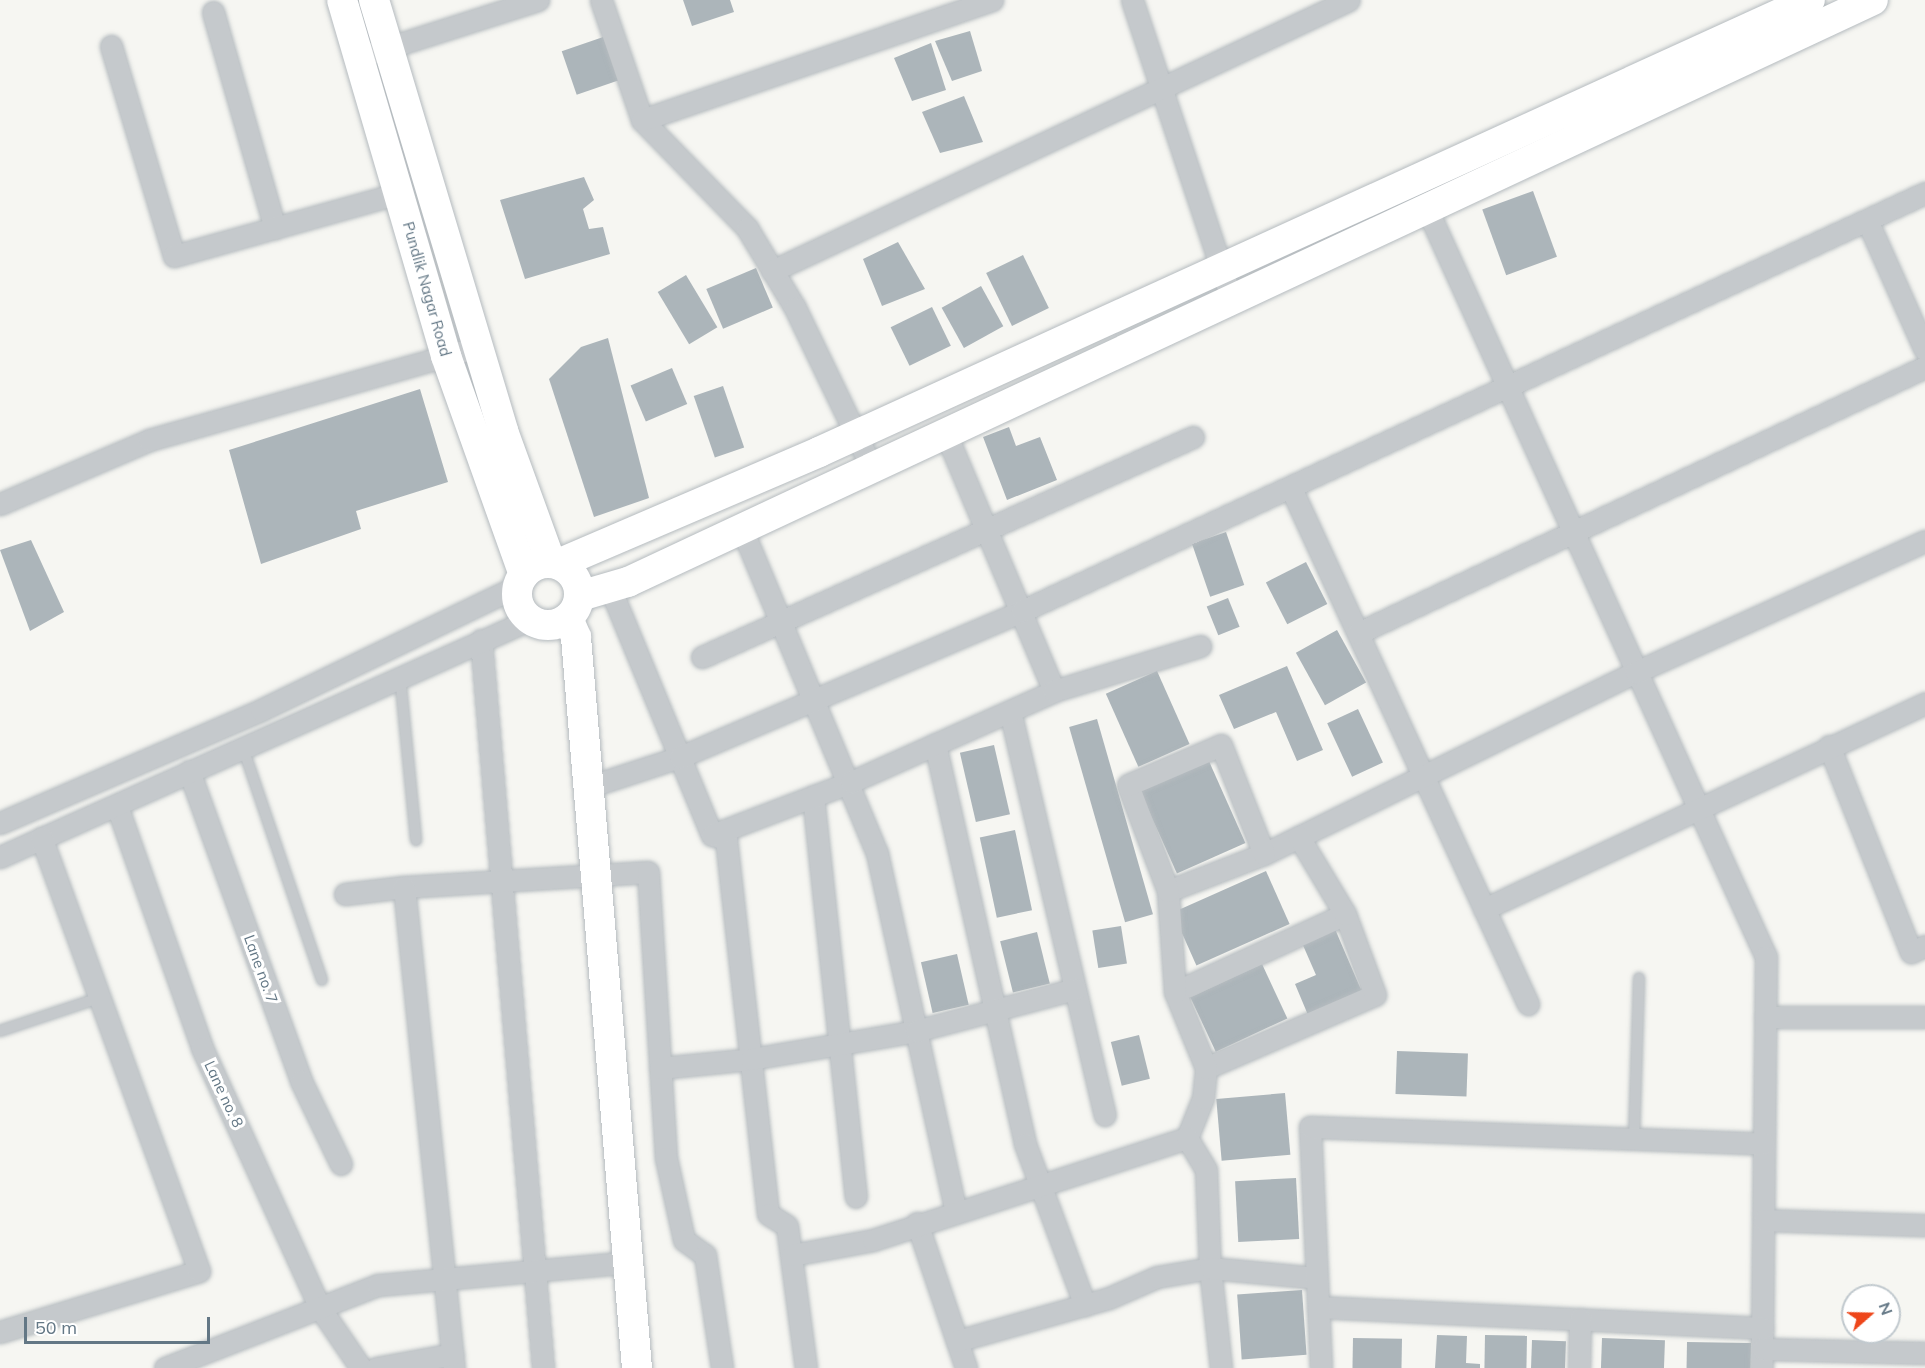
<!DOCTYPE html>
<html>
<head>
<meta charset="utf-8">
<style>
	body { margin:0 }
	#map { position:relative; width:1925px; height:1368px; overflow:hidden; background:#f6f6f2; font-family:Mulish,sans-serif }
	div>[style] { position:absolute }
	.building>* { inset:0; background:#acb5ba; transform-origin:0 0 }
	.roads { filter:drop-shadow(0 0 2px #b5bbbf) drop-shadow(0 0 2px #b5bbbf) }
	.lane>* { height:10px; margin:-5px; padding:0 5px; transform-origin:5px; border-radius:5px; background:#c5c9cc }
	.street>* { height:21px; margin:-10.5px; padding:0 10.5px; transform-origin:10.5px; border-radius:10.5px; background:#c5c9cc }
	.secondary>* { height:30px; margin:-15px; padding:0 15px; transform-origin:15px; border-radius:15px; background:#fff }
	.secondary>.ring { margin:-15px; padding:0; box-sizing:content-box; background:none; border:30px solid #fff; border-radius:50% }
	span { translate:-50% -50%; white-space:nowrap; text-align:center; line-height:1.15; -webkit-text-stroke:6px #fff; paint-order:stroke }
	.street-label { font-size:15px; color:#637785 }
	.north { position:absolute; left:1841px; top:1284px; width:60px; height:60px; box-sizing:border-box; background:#fff; border:2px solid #c1c9ce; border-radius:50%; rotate:70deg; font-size:16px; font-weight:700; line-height:24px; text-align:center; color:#637785 }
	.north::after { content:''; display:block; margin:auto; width:21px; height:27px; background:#ee461a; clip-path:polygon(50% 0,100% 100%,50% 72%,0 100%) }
	.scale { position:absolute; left:24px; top:1317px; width:186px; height:27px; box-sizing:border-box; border:3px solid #637785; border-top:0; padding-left:8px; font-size:18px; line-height:21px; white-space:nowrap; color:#637785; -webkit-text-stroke:4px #fff; paint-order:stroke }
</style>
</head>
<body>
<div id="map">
	<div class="building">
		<i style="clip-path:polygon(683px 0,730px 0,734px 12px,692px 26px)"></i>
		<i style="clip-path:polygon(970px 31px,982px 71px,952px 81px,935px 41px)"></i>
		<i style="left:609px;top:35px;width:46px;height:50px;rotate:71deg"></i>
		<i style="clip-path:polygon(931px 43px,946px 90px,912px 101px,894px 58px)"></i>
		<i style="clip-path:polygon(964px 96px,983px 142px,940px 153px,922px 112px)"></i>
		<i style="clip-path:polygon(584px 177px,594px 200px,583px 209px,589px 229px,603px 227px,610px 254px,525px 279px,500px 200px)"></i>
		<i style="left:1533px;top:191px;width:70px;height:54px;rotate:70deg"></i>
		<i style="clip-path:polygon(898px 242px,925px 289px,882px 306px,863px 259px)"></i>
		<i style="left:1023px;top:255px;width:59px;height:41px;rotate:64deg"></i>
		<i style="left:756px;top:268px;width:43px;height:54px;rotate:67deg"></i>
		<i style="left:686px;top:275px;width:61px;height:33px;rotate:59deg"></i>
		<i style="left:981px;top:286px;width:46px;height:45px;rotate:61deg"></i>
		<i style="left:932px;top:307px;width:43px;height:46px;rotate:64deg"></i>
		<i style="clip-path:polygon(608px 338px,649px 498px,594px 517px,549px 379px,581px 347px)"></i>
		<i style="left:672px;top:368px;width:39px;height:45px;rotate:67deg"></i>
		<i style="left:723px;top:386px;width:65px;height:31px;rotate:71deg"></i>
		<i style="clip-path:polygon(420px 389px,448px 482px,356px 511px,361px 529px,261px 564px,229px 450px)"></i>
		<i style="clip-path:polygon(1009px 427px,1016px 446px,1040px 437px,1057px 480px,1007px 500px,983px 437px)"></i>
		<i style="left:1226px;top:532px;width:56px;height:36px;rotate:71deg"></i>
		<i style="clip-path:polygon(31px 540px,64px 612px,30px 631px,0 550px)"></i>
		<i style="left:1306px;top:562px;width:47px;height:45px;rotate:63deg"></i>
		<i style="left:1228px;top:598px;width:31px;height:23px;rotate:68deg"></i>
		<i style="left:1337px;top:630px;width:60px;height:47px;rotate:61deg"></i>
		<i style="clip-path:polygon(1287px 666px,1323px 750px,1297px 761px,1276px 712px,1234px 729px,1219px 695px)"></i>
		<i style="left:1157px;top:671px;width:80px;height:56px;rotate:66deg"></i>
		<i style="left:1358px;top:709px;width:59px;height:34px;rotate:65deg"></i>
		<i style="left:1097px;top:719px;width:203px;height:29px;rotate:74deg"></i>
		<i style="left:994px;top:745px;width:71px;height:35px;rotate:77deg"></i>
		<i style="left:1208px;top:759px;width:92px;height:75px;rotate:66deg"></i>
		<i style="left:1015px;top:830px;width:82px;height:36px;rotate:78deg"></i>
		<i style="left:1266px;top:871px;width:58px;height:102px;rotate:66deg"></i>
		<i style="left:1121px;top:926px;width:38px;height:29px;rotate:81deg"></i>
		<i style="clip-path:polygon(1335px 929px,1362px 992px,1308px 1015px,1295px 984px,1316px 975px,1302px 943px)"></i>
		<i style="left:1037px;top:932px;width:53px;height:38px;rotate:76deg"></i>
		<i style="left:957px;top:954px;width:52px;height:37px;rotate:77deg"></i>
		<i style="left:1262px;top:964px;width:60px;height:79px;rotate:65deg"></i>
		<i style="left:1139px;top:1035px;width:45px;height:29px;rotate:76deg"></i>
		<i style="left:1397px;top:1051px;width:71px;height:43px;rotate:2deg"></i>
		<i style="left:1285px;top:1093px;width:62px;height:69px;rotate:85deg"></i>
		<i style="left:1296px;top:1178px;width:61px;height:61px;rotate:87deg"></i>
		<i style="left:1302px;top:1290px;width:65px;height:65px;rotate:86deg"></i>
		<i style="clip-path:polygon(1437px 1335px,1467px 1336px,1466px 1363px,1480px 1364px,1480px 1368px,1435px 1368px)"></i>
		<i style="left:1485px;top:1335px;width:42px;height:33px;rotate:1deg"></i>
		<i style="left:1353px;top:1338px;width:49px;height:30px;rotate:1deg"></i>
		<i style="left:1602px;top:1338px;width:63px;height:30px;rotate:2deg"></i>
		<i style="left:1532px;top:1340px;width:34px;height:28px;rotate:2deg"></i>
		<i style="left:1687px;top:1342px;width:64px;height:26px;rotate:1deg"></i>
	</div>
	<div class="roads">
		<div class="lane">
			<i style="left:400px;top:676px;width:165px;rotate:84.4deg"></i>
			<i style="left:243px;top:748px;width:245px;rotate:71.2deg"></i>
			<i style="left:0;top:1031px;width:104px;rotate:-18.4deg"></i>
			<i style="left:1634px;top:1139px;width:161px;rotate:-88.2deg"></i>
		</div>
		<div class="street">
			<i style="left:601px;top:0;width:127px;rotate:71.1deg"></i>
			<i style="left:642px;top:120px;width:151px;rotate:45.8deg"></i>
			<i style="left:747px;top:228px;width:93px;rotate:59deg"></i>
			<i style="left:795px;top:308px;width:178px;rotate:64.3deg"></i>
			<i style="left:1132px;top:0;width:316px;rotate:71.6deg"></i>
			<i style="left:213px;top:12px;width:225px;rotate:74deg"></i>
			<i style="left:111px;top:46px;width:219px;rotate:73.3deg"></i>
			<i style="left:174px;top:256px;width:234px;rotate:-15.6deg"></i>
			<i style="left:359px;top:57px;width:188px;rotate:-17.7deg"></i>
			<i style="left:642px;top:120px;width:370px;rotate:-18.9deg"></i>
			<i style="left:1427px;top:209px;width:821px;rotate:65.62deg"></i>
			<i style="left:1766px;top:957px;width:411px;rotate:90.6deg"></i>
			<i style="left:1867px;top:220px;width:142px;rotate:66deg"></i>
			<i style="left:772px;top:271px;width:637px;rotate:-25.16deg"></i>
			<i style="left:946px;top:434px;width:279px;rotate:67.2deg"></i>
			<i style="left:1291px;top:488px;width:568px;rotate:65.33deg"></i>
			<i style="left:0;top:504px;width:162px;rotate:-23.2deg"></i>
			<i style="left:149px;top:440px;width:342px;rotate:-15.8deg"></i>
			<i style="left:742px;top:529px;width:351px;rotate:67.4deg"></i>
			<i style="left:877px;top:853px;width:367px;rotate:77.6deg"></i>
			<i style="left:610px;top:588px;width:267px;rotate:67.6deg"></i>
			<i style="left:712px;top:835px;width:15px;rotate:16deg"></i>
			<i style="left:726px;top:839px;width:377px;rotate:83.6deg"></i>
			<i style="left:768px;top:1214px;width:22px;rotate:32deg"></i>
			<i style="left:787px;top:1226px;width:143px;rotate:82.4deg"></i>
			<i style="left:1358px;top:633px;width:626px;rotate:-25.13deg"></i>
			<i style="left:481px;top:640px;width:731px;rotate:85.13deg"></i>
			<i style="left:702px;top:657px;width:538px;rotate:-24.14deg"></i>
			<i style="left:1010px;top:711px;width:415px;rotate:76.8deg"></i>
			<i style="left:935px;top:744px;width:410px;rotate:77.3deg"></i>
			<i style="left:1025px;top:1144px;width:172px;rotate:69.6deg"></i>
			<i style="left:1829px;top:746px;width:222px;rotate:68.3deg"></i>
			<i style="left:1911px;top:952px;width:15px;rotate:-23deg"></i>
			<i style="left:189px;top:771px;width:330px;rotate:70.1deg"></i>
			<i style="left:301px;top:1081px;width:92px;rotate:64.3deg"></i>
			<i style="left:588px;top:787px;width:97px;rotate:-18.1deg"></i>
			<i style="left:680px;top:757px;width:372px;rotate:-23.1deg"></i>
			<i style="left:1022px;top:611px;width:995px;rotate:-24.84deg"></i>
			<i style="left:813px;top:796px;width:403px;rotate:83.9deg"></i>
			<i style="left:117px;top:806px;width:256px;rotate:70.6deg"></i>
			<i style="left:202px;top:1048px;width:286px;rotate:65.6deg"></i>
			<i style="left:320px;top:1308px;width:73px;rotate:55.7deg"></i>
			<i style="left:0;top:823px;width:284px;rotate:-23.4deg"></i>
			<i style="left:261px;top:710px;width:285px;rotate:-25.8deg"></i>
			<i style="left:712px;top:835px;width:149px;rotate:-20.9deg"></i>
			<i style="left:851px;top:782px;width:222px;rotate:-24.1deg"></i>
			<i style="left:1054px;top:691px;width:153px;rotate:-17.1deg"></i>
			<i style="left:0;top:857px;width:582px;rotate:-24.14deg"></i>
			<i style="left:404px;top:887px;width:244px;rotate:-3.5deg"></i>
			<i style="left:648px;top:872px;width:287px;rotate:86.4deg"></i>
			<i style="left:666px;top:1158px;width:84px;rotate:77.6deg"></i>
			<i style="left:684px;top:1240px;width:26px;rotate:36deg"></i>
			<i style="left:705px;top:1255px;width:114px;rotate:81.4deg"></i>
			<i style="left:1168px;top:891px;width:103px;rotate:-21.1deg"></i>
			<i style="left:1264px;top:854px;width:414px;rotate:-26.1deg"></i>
			<i style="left:1636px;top:672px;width:317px;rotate:-24.4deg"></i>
			<i style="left:345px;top:894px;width:59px;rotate:-6.8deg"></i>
			<i style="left:404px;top:887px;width:484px;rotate:84.1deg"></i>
			<i style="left:1484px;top:909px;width:487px;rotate:-25deg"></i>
			<i style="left:1175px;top:992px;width:187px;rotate:-24.6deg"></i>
			<i style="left:1765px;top:1017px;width:160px"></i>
			<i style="left:660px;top:1068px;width:91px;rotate:-5.6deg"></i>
			<i style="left:751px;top:1059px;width:167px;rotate:-9.6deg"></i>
			<i style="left:916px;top:1031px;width:164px;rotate:-14.8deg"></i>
			<i style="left:1206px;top:1068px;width:184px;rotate:-23.4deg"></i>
			<i style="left:1375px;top:995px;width:86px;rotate:-110.3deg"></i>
			<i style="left:1345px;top:914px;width:90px;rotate:-120.9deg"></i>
			<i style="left:1187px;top:1138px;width:43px;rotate:-68.2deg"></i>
			<i style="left:1203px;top:1098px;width:30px;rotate:-84deg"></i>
			<i style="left:1206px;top:1068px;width:82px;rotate:-112.2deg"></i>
			<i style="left:1175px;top:992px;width:101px;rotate:-94deg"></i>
			<i style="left:1168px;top:891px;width:113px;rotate:-110.7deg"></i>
			<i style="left:1128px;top:785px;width:101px;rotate:-23.3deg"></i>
			<i style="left:1221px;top:745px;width:117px;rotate:68.5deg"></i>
			<i style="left:1764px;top:1220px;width:161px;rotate:1.8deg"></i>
			<i style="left:917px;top:1223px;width:153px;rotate:71.3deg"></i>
			<i style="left:792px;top:1255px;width:82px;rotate:-10.5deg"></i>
			<i style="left:873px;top:1240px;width:330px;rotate:-18deg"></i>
			<i style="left:1187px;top:1138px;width:37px;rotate:59deg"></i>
			<i style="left:1206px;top:1170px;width:98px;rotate:87.7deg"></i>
			<i style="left:1210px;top:1268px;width:101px;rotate:83.7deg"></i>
			<i style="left:1318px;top:1307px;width:445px;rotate:2.7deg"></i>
			<i style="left:0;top:1332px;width:208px;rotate:-17deg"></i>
			<i style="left:199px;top:1271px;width:461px;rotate:-110deg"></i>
			<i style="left:957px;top:1341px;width:158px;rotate:-15.8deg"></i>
			<i style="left:1109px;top:1298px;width:52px;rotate:-23.6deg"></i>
			<i style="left:1157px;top:1277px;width:54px;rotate:-9.6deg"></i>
			<i style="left:1210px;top:1268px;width:107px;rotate:5.3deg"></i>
			<i style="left:1763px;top:1349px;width:162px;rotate:1.4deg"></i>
			<i style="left:165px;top:1368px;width:229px;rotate:-21.3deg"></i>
			<i style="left:378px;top:1285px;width:252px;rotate:-5.2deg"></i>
			<i style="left:376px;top:1368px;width:78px;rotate:-10.3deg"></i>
			<i style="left:1321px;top:1368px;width:241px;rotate:-92.6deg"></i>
			<i style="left:1310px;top:1127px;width:454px;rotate:2.1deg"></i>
			<i style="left:1579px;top:1368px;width:49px;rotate:-88.8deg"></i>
		</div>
		<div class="secondary">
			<i style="left:342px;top:0;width:371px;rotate:73.7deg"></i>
			<i style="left:446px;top:356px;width:232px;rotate:70.4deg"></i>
			<i style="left:374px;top:0;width:450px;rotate:73.3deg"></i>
			<i style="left:503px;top:431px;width:140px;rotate:70deg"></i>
			<i class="ring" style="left:517px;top:563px;width:32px;height:32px"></i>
			<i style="left:558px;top:564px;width:284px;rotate:-23.2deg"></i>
			<i style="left:819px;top:452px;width:1089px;rotate:-24.52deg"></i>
			<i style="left:580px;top:596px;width:50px;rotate:-16.3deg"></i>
			<i style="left:628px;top:582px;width:1374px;rotate:-25.05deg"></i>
			<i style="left:568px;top:618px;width:21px;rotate:67deg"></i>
			<i style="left:576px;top:637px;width:734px;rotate:85.23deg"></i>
		</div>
	</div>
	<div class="street-label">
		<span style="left:427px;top:289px;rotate:74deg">Pundlik Nagar Road</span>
		<span style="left:261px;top:969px;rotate:70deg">Lane no. 7</span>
		<span style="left:224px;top:1094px;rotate:65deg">Lane no. 8</span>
	</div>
	<div class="north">N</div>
	<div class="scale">50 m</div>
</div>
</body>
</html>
